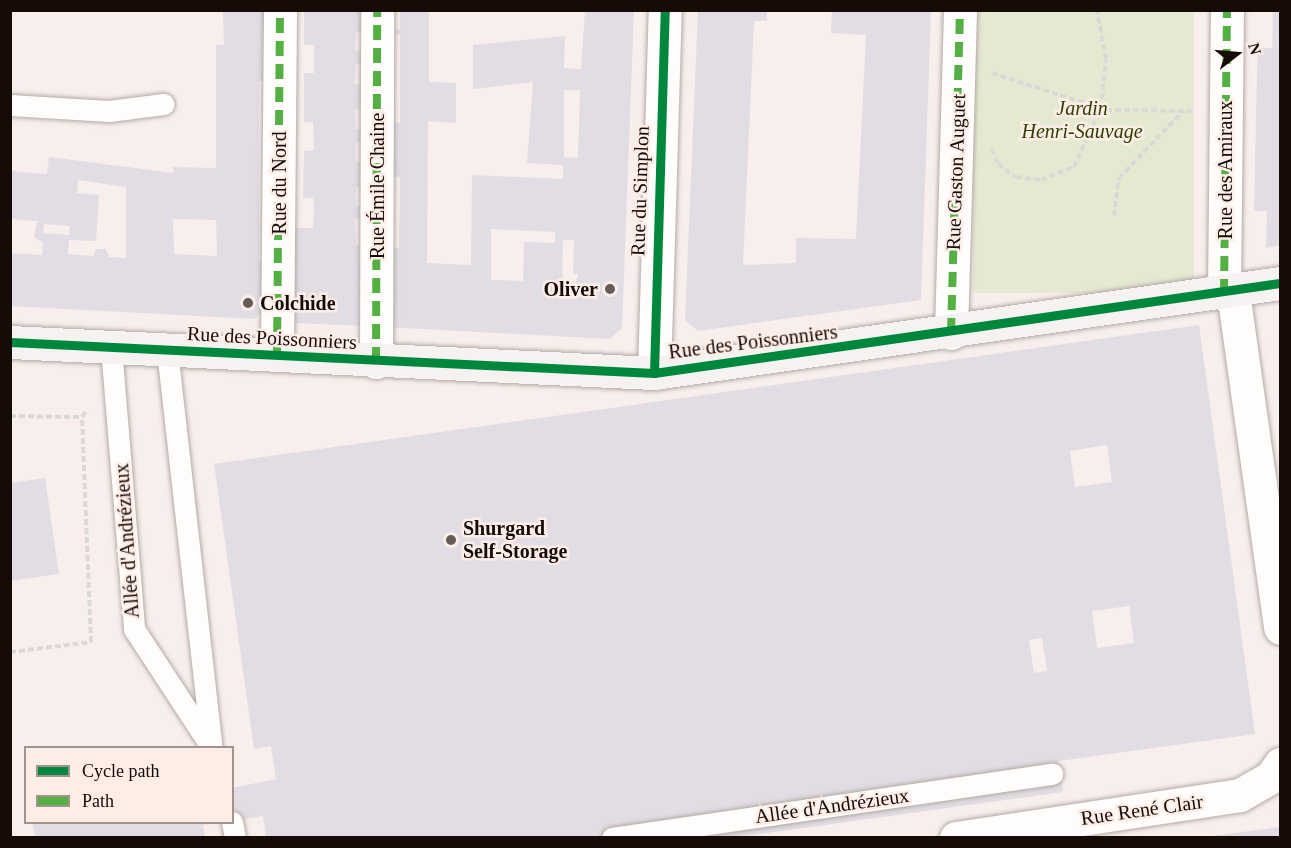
<!DOCTYPE html>
<html>
<head>
<meta charset="utf-8">
<style>
	body { margin:0 }
	#map { position:relative; width:1291px; height:848px; overflow:hidden; background:#f8efec; font-family:Georgia,serif }
	div>[style] { position:absolute }
	.green>* { inset:0; background:#e5e9d2; transform-origin:0 0 }
	.building>* { inset:0; background:#e2dde4 }
	.path>* { height:4px; margin-top:-2px; transform-origin:0; background:repeating-linear-gradient(90deg,#dbd9d8 0 6px,transparent 0 9px) }
	.roads { filter:drop-shadow(0 0 2px #b4aaa6) drop-shadow(0 0 2px #b4aaa6) }
	.lane>* { height:21px; margin:-10.5px; padding:0 10.5px; transform-origin:10.5px; border-radius:10.5px; background:#fefdfc }
	.street>* { height:33px; margin:-16.5px; padding:0 16.5px; transform-origin:16.5px; border-radius:16.5px; background:#fefdfc }
	.secondary>* { height:33px; margin:-16.5px; padding:0 16.5px; transform-origin:16.5px; border-radius:16.5px; background:#f6f2f2 }
	.quiet>* { height:8px; margin-top:-4px; transform-origin:0; background:repeating-linear-gradient(90deg,#55b044 0 15px,transparent 0 23px) }
	.cycleway>* { height:9px; margin:-4.5px; padding:0 4.5px; transform-origin:4.5px; border-radius:4.5px; background:#00873e }
	.dots>* { width:16px; height:16px; translate:-50% -50%; box-sizing:border-box; border:3px solid #fdede7; border-radius:50% }
	span { translate:-50% -50%; white-space:nowrap; text-align:center; line-height:1.15; -webkit-text-stroke:5px #fdede7; paint-order:stroke }
	.park-label { font-size:20px; color:#2f3f01; font-style:italic }
	.street-label { font-size:20px; color:#170b07 }
	.poi-label { font-size:20px; color:#170b07; font-weight:700 }
	.right { translate:-100% -50%; text-align:right }
	.left { translate:0 -50%; text-align:left }
	.frame { position:absolute; inset:0; border:12px solid #170b07; pointer-events:none }
	.legend { position:absolute; left:24px; top:746px; width:210px; height:78px; box-sizing:border-box; background:#fdede7; border:2px solid #a1938d; margin:0; padding:8px 10px; list-style:none; font-size:18px; color:#170b07 }
	.legend li { display:flex; align-items:center; gap:12px; height:30px }
	.legend b { width:30px; border:2px solid #a1938d }
	.north { position:absolute; left:1207px; top:24px; width:60px; height:60px; -webkit-text-stroke:4px #fdede7; paint-order:stroke; rotate:74deg; font-size:16px; font-weight:700; line-height:24px; text-align:center; color:#170b07 }
	.north::after { content:''; display:block; margin:auto; width:21px; height:27px; background:#170b07; clip-path:polygon(50% 0,100% 100%,50% 72%,0 100%) }
</style>
</head>
<body>
<div id="map">
	<div class="green">
		<i style="left:973px;top:11px;width:221px;height:282px"></i>
	</div>
	<div class="building">
		<i style="clip-path:polygon(evenodd,223px 10px,266px 10px,267px 81px,259px 81px,259px 262px,266px 262px,266px 308px,254px 319px,10px 306px,10px 253px,42px 255px,43px 243px,34px 237px,37px 221px,10px 219px,10px 171px,47px 174px,49px 157px,174px 173px,173px 167px,216px 168px,216px 45px,224px 45px,223px 10px,78px 180px,126px 187px,126px 258px,109px 257px,106px 249px,96px 249px,93px 256px,68px 254px,69px 240px,96px 241px,99px 195px,77px 193px,78px 180px,223px 10px,173px 219px,216px 220px,217px 256px,174px 254px,173px 219px,223px 10px,44px 224px,70px 226px,69px 235px,43px 233px,44px 224px)"></i>
		<i style="clip-path:polygon(304px 10px,366px 10px,366px 32px,356px 32px,355px 51px,365px 52px,366px 64px,356px 64px,355px 84px,365px 84px,366px 109px,355px 109px,356px 129px,365px 129px,366px 142px,356px 142px,356px 162px,366px 162px,366px 187px,356px 187px,356px 206px,365px 207px,365px 219px,355px 219px,356px 245px,365px 245px,365px 326px,294px 323px,294px 228px,313px 228px,314px 207px,313px 198px,303px 198px,304px 151px,314px 150px,313px 122px,304px 122px,304px 73px,314px 73px,314px 45px,304px 45px)"></i>
		<i style="clip-path:polygon(evenodd,400px 10px,429px 10px,429px 82px,456px 83px,456px 123px,428px 121px,427px 263px,471px 265px,472px 175px,563px 179px,563px 165px,527px 163px,533px 82px,473px 89px,473px 45px,565px 36px,564px 68px,581px 69px,585px 10px,634px 10px,622px 328px,610px 339px,385px 327px,386px 247px,399px 248px,400px 177px,386px 178px,387px 122px,400px 123px,400px 35px,394px 34px,394px 28px,400px 29px,400px 10px,564px 90px,580px 90px,578px 158px,564px 157px,564px 90px,400px 10px,491px 229px,555px 232px,555px 243px,524px 242px,523px 281px,491px 280px,491px 229px,400px 10px,563px 240px,574px 240px,573px 274px,578px 274px,572px 299px,562px 298px,563px 240px)"></i>
		<i style="clip-path:polygon(698px 10px,767px 10px,767px 21px,754px 21px,743px 265px,796px 263px,796px 238px,856px 239px,866px 35px,831px 33px,832px 10px,931px 10px,921px 300px,698px 331px,685px 320px)"></i>
		<i style="clip-path:polygon(1273px 10px,1280px 13px,1280px 245px,1266px 248px,1267px 211px,1254px 211px,1257px 71px,1258px 48px,1272px 48px)"></i>
		<i style="clip-path:polygon(evenodd,1199px 325px,1255px 734px,1059px 761px,1063px 792px,739px 837px,266px 837px,263px 816px,232px 821px,232px 788px,276px 779px,271px 746px,254px 749px,214px 464px,1199px 325px,1107px 445px,1112px 482px,1075px 487px,1070px 451px,1107px 445px,1199px 325px,1129px 606px,1134px 643px,1097px 648px,1092px 611px,1129px 606px,1199px 325px,1042px 638px,1047px 671px,1034px 673px,1029px 640px,1042px 638px)"></i>
		<i style="clip-path:polygon(45px 478px,59px 574px,10px 581px,10px 483px)"></i>
		<i style="clip-path:polygon(32px 822px,210px 822px,210px 824px,203px 825px,205px 837px,35px 837px)"></i>
		<i style="clip-path:polygon(1280px 827px,1280px 837px,1212px 837px,1212px 836px)"></i>
	</div>
	<div class="path">
		<i style="left:992px;top:73px;width:120px;rotate:18deg"></i>
		<i style="left:1106px;top:110px;width:86px;rotate:0.7deg"></i>
		<i style="left:992px;top:149px;width:16px;rotate:68deg"></i>
		<i style="left:998px;top:164px;width:22px;rotate:36deg"></i>
		<i style="left:1016px;top:177px;width:25px;rotate:7deg"></i>
		<i style="left:1041px;top:180px;width:35px;rotate:-22deg"></i>
		<i style="left:1074px;top:167px;width:65px;rotate:-65.4deg"></i>
		<i style="left:1101px;top:108px;width:49px;rotate:-84.2deg"></i>
		<i style="left:1106px;top:59px;width:50px;rotate:-100.4deg"></i>
		<i style="left:1114px;top:216px;width:38px;rotate:-83deg"></i>
		<i style="left:1119px;top:178px;width:93px;rotate:-46.3deg"></i>
		<i style="left:10px;top:416px;width:72px;rotate:0.8deg"></i>
		<i style="left:10px;top:652px;width:82px;rotate:-7deg"></i>
		<i style="left:91px;top:642px;width:225px;rotate:-92.3deg"></i>
		<i style="left:82px;top:417px;width:9px;rotate:-54deg"></i>
	</div>
	<div class="roads">
		<div class="lane">
			<i style="left:10px;top:105px;width:99px;rotate:3.5deg"></i>
			<i style="left:109px;top:111px;width:55px;rotate:-7.3deg"></i>
			<i style="left:111px;top:347px;width:283px;rotate:85.3deg"></i>
			<i style="left:134px;top:629px;width:142px;rotate:56.8deg"></i>
			<i style="left:167px;top:350px;width:396px;rotate:83.6deg"></i>
			<i style="left:232px;top:822px;width:16px;rotate:79deg"></i>
			<i style="left:612px;top:838px;width:445px;rotate:-8.3deg"></i>
		</div>
		<div class="street">
			<i style="left:1233px;top:292px;width:339px;rotate:82deg"></i>
			<i style="left:1224px;top:294px;width:284px;rotate:-89.4deg"></i>
			<i style="left:951px;top:333px;width:323px;rotate:-88.4deg"></i>
			<i style="left:277px;top:355px;width:345px;rotate:-89.5deg"></i>
			<i style="left:376px;top:362px;width:352px;rotate:-89.8deg"></i>
			<i style="left:654px;top:373px;width:363px;rotate:-88.3deg"></i>
			<i style="left:956px;top:838px;width:287px;rotate:-8.6deg"></i>
			<i style="left:1240px;top:795px;width:36px;rotate:-30deg"></i>
			<i style="left:1271px;top:777px;width:16px;rotate:-55deg"></i>
		</div>
		<div class="secondary">
			<i style="left:10px;top:342px;width:645px;rotate:2.76deg"></i>
			<i style="left:654px;top:373px;width:632px;rotate:-8.18deg"></i>
		</div>
	</div>
	<div class="quiet">
		<i style="left:1224px;top:294px;width:284px;rotate:-89.4deg"></i>
		<i style="left:951px;top:333px;width:323px;rotate:-88.4deg"></i>
		<i style="left:277px;top:355px;width:345px;rotate:-89.5deg"></i>
		<i style="left:376px;top:362px;width:352px;rotate:-89.8deg"></i>
	</div>
	<div class="cycleway">
		<i style="left:10px;top:342px;width:645px;rotate:2.76deg"></i>
		<i style="left:654px;top:373px;width:632px;rotate:-8.18deg"></i>
		<i style="left:654px;top:373px;width:363px;rotate:-88.3deg"></i>
	</div>
	<div class="dots">
		<i style="left:610px;top:289px;background:#665b57"></i>
		<i style="left:248px;top:303px;background:#665b57"></i>
		<i style="left:451px;top:540px;background:#665b57"></i>
	</div>
	<div class="park-label">
		<span style="left:1082px;top:120px">Jardin<br>Henri-Sauvage</span>
	</div>
	<div class="street-label">
		<span style="left:1225px;top:170px;rotate:-90deg">Rue des Amiraux</span>
		<span style="left:956px;top:172px;rotate:-88deg">Rue Gaston Auguet</span>
		<span style="left:279px;top:183px;rotate:-90deg">Rue du Nord</span>
		<span style="left:377px;top:186px;rotate:-90deg">Rue Émile Chaine</span>
		<span style="left:640px;top:191px;rotate:-88deg">Rue du Simplon</span>
		<span style="left:272px;top:338px;rotate:3deg">Rue des Poissonniers</span>
		<span style="left:753px;top:342px;rotate:-7deg">Rue des Poissonniers</span>
		<span style="left:127px;top:541px;rotate:-94deg">Allée d'Andrézieux</span>
		<span style="left:832px;top:806px;rotate:-8deg">Allée d'Andrézieux</span>
		<span style="left:1142px;top:810px;rotate:-8deg">Rue René Clair</span>
	</div>
	<div class="poi-label">
		<span class="right" style="left:598px;top:289px">Oliver</span>
		<span class="left" style="left:260px;top:303px">Colchide</span>
		<span class="left" style="left:463px;top:540px">Shurgard<br>Self-Storage</span>
	</div>
	<div class="frame"></div>
	<ul class="legend">
	<li><b style="height:8px;background:#00873e"></b>Cycle path</li>
	<li><b style="height:8px;background:#55b044"></b>Path</li>
	</ul>
	<div class="north">N</div>
</div>
</body>
</html>
